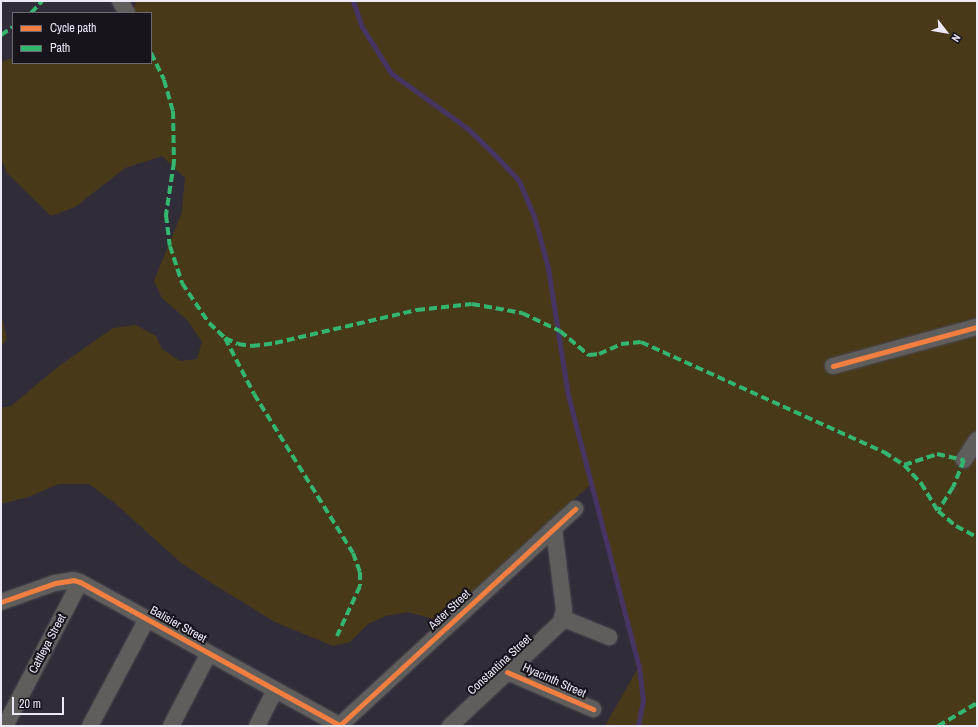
<!DOCTYPE html>
<html>
<head>
<meta charset="utf-8">
<style>
	body { margin:0 }
	#map { position:relative; width:978px; height:727px; overflow:hidden; background:#312d38; font-family:"Archivo Narrow",sans-serif }
	div>[style] { position:absolute }
	.green>* { inset:0; background:#483a19 }
	.stream>* { height:5px; margin:-2.5px; padding:0 2.5px; transform-origin:2.5px; border-radius:2.5px; background:#463463 }
	.roads { filter:drop-shadow(0 0 1px #4c4852) drop-shadow(0 0 1px #4c4852) }
	.minor>* { height:16px; margin:-8px; padding:0 8px; transform-origin:8px; border-radius:8px; background:#605e5d }
	.quiet>* { height:4px; margin-top:-2px; transform-origin:0; background:repeating-linear-gradient(90deg,#33b770 0 8px,transparent 0 12px) }
	.cycleway>* { height:5px; margin:-2.5px; padding:0 2.5px; transform-origin:2.5px; border-radius:2.5px; background:#f27e40 }
	span { translate:-50% -50%; white-space:nowrap; text-align:center; line-height:1.15; -webkit-text-stroke:4px #17141c; paint-order:stroke }
	.street-label { font-size:12px; color:#ece8f5 }
	.frame { position:absolute; inset:0; border:2px solid #ece8f5; pointer-events:none }
	.legend { position:absolute; left:12px; top:12px; width:140px; height:52px; box-sizing:border-box; background:#17141c; border:1px solid #6c6973; margin:0; padding:5px 7px; list-style:none; font-size:12px; color:#ece8f5 }
	.legend li { display:flex; align-items:center; gap:8px; height:20px }
	.legend b { width:20px; border:1px solid #6c6973 }
	.north { position:absolute; left:926px; top:12px; width:40px; height:40px; -webkit-text-stroke:3px #17141c; paint-order:stroke; rotate:121deg; font-size:11px; font-weight:700; line-height:16px; text-align:center; color:#ece8f5 }
	.north::after { content:''; display:block; margin:auto; width:14px; height:18px; background:#ece8f5; clip-path:polygon(50% 0,100% 100%,50% 72%,0 100%) }
	.scale { position:absolute; left:12px; top:697px; width:52px; height:18px; box-sizing:border-box; border:2px solid #ece8f5; border-top:0; padding-left:5px; font-size:12px; line-height:14px; white-space:nowrap; color:#ece8f5; -webkit-text-stroke:3px #17141c; paint-order:stroke }
</style>
</head>
<body>
<div id="map">
	<div class="green">
		<i style="clip-path:polygon(137px 1px,977px 1px,977px 726px,605px 726px,639px 666px,590px 485px,440px 621px,408px 612px,386px 616px,368px 624px,350px 642px,333px 646px,275px 622px,213px 584px,180px 562px,116px 504px,89px 484px,59px 484px,28px 497px,1px 504px,1px 408px,11px 406px,59px 366px,113px 328px,136px 325px,156px 336px,162px 349px,180px 361px,197px 359px,202px 342px,188px 321px,162px 298px,154px 281px,182px 212px,185px 178px,162px 156px,125px 168px,75px 207px,51px 216px,7px 173px,1px 158px,1px 62px,13px 58px,13px 63px,151px 63px,151px 13px,131px 13px)"></i>
		<i style="clip-path:polygon(1px 313px,7px 339px,1px 346px)"></i>
	</div>
	<div class="stream">
		<i style="left:353px;top:1px;width:28px;rotate:71deg"></i>
		<i style="left:362px;top:27px;width:54px;rotate:57.8deg"></i>
		<i style="left:391px;top:73px;width:95px;rotate:36deg"></i>
		<i style="left:468px;top:129px;width:37px;rotate:44deg"></i>
		<i style="left:495px;top:155px;width:35px;rotate:47deg"></i>
		<i style="left:519px;top:181px;width:38px;rotate:67deg"></i>
		<i style="left:534px;top:216px;width:54px;rotate:74.9deg"></i>
		<i style="left:548px;top:268px;width:129px;rotate:81.1deg"></i>
		<i style="left:568px;top:395px;width:281px;rotate:75.4deg"></i>
		<i style="left:639px;top:667px;width:33px;rotate:83deg"></i>
		<i style="left:643px;top:700px;width:26px;rotate:101deg"></i>
	</div>
	<div class="roads">
		<div class="minor">
			<i style="left:120px;top:1px;width:14px;rotate:60deg"></i>
			<i style="left:833px;top:366px;width:149px;rotate:-15.2deg"></i>
			<i style="left:964px;top:460px;width:24px;rotate:-57deg"></i>
			<i style="left:1px;top:602px;width:57px;rotate:-19.4deg"></i>
			<i style="left:55px;top:583px;width:18px;rotate:-9deg"></i>
			<i style="left:73px;top:580px;width:7px;rotate:16deg"></i>
			<i style="left:80px;top:582px;width:296px;rotate:28.9deg"></i>
			<i style="left:562px;top:618px;width:51px;rotate:22deg"></i>
			<i style="left:507px;top:672px;width:94px;rotate:23.3deg"></i>
			<i style="left:5px;top:726px;width:162px;rotate:-62.5deg"></i>
			<i style="left:90px;top:726px;width:121px;rotate:-62deg"></i>
			<i style="left:171px;top:726px;width:82px;rotate:-62.5deg"></i>
			<i style="left:257px;top:726px;width:40px;rotate:-63.4deg"></i>
			<i style="left:339px;top:726px;width:321px;rotate:-42.6deg"></i>
			<i style="left:450px;top:726px;width:152px;rotate:-43.1deg"></i>
			<i style="left:561px;top:622px;width:12px;rotate:-76deg"></i>
			<i style="left:564px;top:610px;width:83px;rotate:-97deg"></i>
		</div>
	</div>
	<div class="quiet">
		<i style="left:31px;top:13px;width:16px;rotate:-47deg"></i>
		<i style="left:1px;top:35px;width:14px;rotate:-34deg"></i>
		<i style="left:151px;top:53px;width:30px;rotate:64deg"></i>
		<i style="left:164px;top:80px;width:32px;rotate:74deg"></i>
		<i style="left:173px;top:111px;width:51px;rotate:88.9deg"></i>
		<i style="left:174px;top:162px;width:54px;rotate:98.6deg"></i>
		<i style="left:166px;top:215px;width:31px;rotate:83deg"></i>
		<i style="left:170px;top:246px;width:39px;rotate:72deg"></i>
		<i style="left:182px;top:283px;width:48px;rotate:56deg"></i>
		<i style="left:209px;top:323px;width:22px;rotate:43deg"></i>
		<i style="left:225px;top:338px;width:14px;rotate:25deg"></i>
		<i style="left:238px;top:344px;width:14px;rotate:8deg"></i>
		<i style="left:252px;top:346px;width:23px;rotate:-7deg"></i>
		<i style="left:275px;top:343px;width:146px;rotate:-13.1deg"></i>
		<i style="left:417px;top:310px;width:55px;rotate:-6.2deg"></i>
		<i style="left:472px;top:304px;width:51px;rotate:10.2deg"></i>
		<i style="left:522px;top:313px;width:42px;rotate:25.3deg"></i>
		<i style="left:560px;top:331px;width:38px;rotate:40deg"></i>
		<i style="left:589px;top:355px;width:10px;rotate:-6deg"></i>
		<i style="left:599px;top:354px;width:24px;rotate:-24deg"></i>
		<i style="left:621px;top:344px;width:20px;rotate:-6deg"></i>
		<i style="left:641px;top:342px;width:267px;rotate:24.4deg"></i>
		<i style="left:884px;top:452px;width:24px;rotate:33deg"></i>
		<i style="left:904px;top:465px;width:25px;rotate:47deg"></i>
		<i style="left:921px;top:483px;width:33px;rotate:59deg"></i>
		<i style="left:938px;top:511px;width:23px;rotate:40deg"></i>
		<i style="left:956px;top:526px;width:24px;rotate:28deg"></i>
		<i style="left:225px;top:338px;width:63px;rotate:62.6deg"></i>
		<i style="left:254px;top:394px;width:187px;rotate:58.1deg"></i>
		<i style="left:353px;top:553px;width:20px;rotate:70deg"></i>
		<i style="left:360px;top:572px;width:14px;rotate:90deg"></i>
		<i style="left:360px;top:586px;width:55px;rotate:114.7deg"></i>
		<i style="left:904px;top:465px;width:35px;rotate:-18deg"></i>
		<i style="left:937px;top:454px;width:28px;rotate:13deg"></i>
		<i style="left:964px;top:460px;width:29px;rotate:112deg"></i>
		<i style="left:953px;top:487px;width:28px;rotate:122deg"></i>
		<i style="left:938px;top:726px;width:45px;rotate:-30.5deg"></i>
	</div>
	<div class="cycleway">
		<i style="left:833px;top:366px;width:149px;rotate:-15.2deg"></i>
		<i style="left:1px;top:602px;width:57px;rotate:-19.4deg"></i>
		<i style="left:55px;top:583px;width:18px;rotate:-9deg"></i>
		<i style="left:73px;top:580px;width:7px;rotate:16deg"></i>
		<i style="left:80px;top:582px;width:296px;rotate:28.9deg"></i>
		<i style="left:507px;top:672px;width:94px;rotate:23.3deg"></i>
		<i style="left:339px;top:726px;width:321px;rotate:-42.6deg"></i>
	</div>
	<div class="street-label">
		<span style="left:450px;top:610px;rotate:-43deg">Aster Street</span>
		<span style="left:178px;top:625px;rotate:29deg">Balisier Street</span>
		<span style="left:48px;top:644px;rotate:-62deg">Cattleya Street</span>
		<span style="left:500px;top:665px;rotate:-43deg">Constantina Street</span>
		<span style="left:554px;top:681px;rotate:24deg">Hyacinth Street</span>
	</div>
	<div class="frame"></div>
	<ul class="legend">
	<li><b style="height:5px;background:#f27e40"></b>Cycle path</li>
	<li><b style="height:5px;background:#33b770"></b>Path</li>
	</ul>
	<div class="north">N</div>
	<div class="scale">20 m</div>
</div>
</body>
</html>
